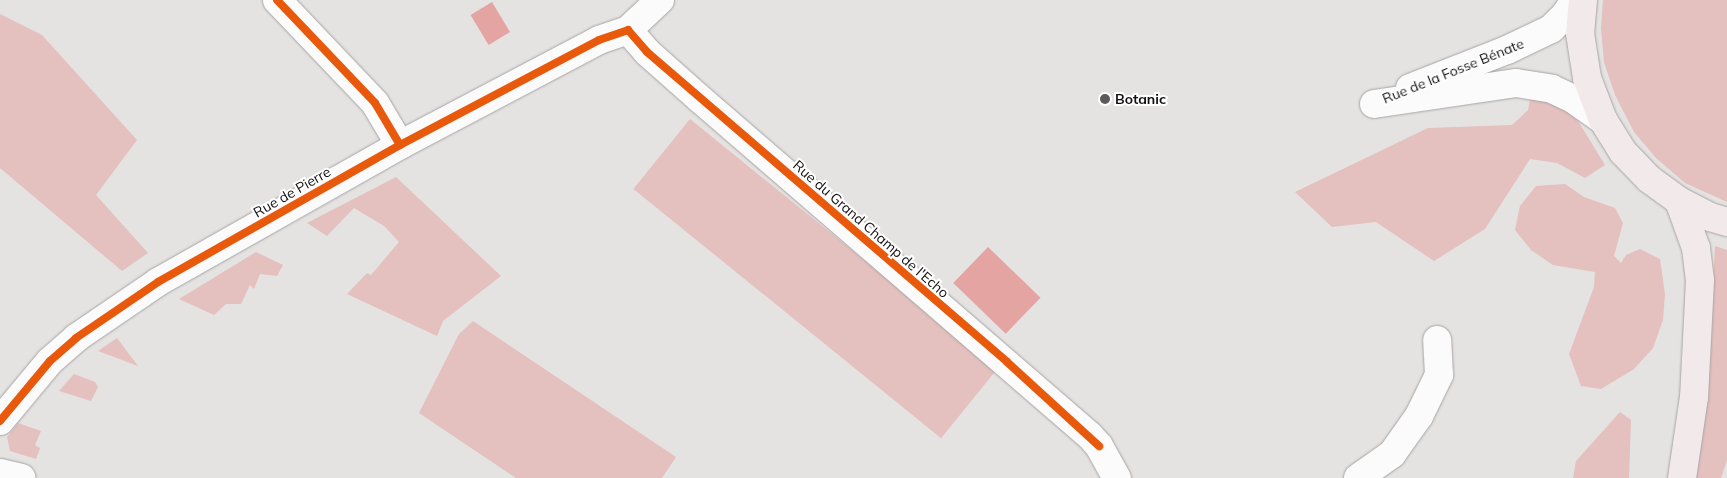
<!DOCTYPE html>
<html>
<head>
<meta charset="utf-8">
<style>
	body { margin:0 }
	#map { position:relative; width:1727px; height:478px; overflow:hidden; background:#e5e2e2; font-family:Mulish,sans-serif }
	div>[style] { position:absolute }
	.green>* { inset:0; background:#e4c0be; transform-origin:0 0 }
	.water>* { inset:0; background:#e3a4a2; transform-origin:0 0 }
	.roads { filter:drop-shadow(0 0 1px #a7a5a4) drop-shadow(0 0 1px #a7a5a4) }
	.street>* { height:28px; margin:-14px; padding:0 14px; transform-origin:14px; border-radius:14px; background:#fbfbfb }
	.primary>* { height:28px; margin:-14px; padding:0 14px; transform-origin:14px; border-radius:14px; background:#f2eaea }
	.cycleway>* { height:8px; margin:-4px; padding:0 4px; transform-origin:4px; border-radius:4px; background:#e8590c }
	.dots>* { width:14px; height:14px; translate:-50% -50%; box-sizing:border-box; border:2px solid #fff; border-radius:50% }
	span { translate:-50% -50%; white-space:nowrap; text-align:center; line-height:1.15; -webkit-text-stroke:4px #fff; paint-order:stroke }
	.street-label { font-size:14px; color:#121010 }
	.poi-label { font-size:14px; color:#121010; font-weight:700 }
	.left { translate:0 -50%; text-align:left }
</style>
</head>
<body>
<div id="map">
	<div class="green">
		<i style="clip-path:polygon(1603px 0,1727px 0,1727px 202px,1685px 183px,1656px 158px,1634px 132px,1615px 95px,1604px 62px,1601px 28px)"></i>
		<i style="clip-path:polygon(0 14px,42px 35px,137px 140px,96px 195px,148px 253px,122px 271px,0 168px)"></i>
		<i style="clip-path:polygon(1531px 94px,1553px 99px,1578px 121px,1605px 165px,1585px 178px,1557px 163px,1530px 159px,1485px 229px,1434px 261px,1376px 222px,1332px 227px,1295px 192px,1428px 128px,1512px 125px,1528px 110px)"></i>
		<i style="left:690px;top:119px;width:396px;height:90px;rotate:39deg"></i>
		<i style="clip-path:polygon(396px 177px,501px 276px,443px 321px,437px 336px,347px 294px,367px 273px,371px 275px,399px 242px,384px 226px,354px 208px,327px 236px,307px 223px)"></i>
		<i style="clip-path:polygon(1565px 184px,1584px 197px,1615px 208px,1623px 223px,1614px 256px,1621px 263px,1626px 255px,1640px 249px,1660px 259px,1665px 294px,1663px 320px,1653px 348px,1634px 369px,1601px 389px,1581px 386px,1569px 354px,1594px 287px,1595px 272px,1553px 265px,1531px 250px,1515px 230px,1520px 206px,1536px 186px)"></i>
		<i style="clip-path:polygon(1715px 246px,1727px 250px,1727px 460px,1721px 478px,1693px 478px,1708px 386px)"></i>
		<i style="clip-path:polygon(256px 252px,283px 265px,277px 276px,260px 274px,254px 289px,250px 285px,241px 304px,226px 304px,214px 315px,179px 299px)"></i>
		<i style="clip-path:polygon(473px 321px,676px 457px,662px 478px,516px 478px,419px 413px,459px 334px)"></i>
		<i style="clip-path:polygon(117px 338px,138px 366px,98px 351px)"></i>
		<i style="clip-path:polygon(74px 374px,95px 382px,98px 387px,91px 401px,59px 391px)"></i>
		<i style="clip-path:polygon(1620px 412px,1631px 420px,1629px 478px,1573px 478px,1576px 461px)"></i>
		<i style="clip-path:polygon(18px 423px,41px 431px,35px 445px,40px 448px,36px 459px,10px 451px,7px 437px)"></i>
	</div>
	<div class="water">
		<i style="left:492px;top:2px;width:35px;height:25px;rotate:59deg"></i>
		<i style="left:988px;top:247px;width:73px;height:50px;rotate:44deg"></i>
	</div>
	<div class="roads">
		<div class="street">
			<i style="left:277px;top:0;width:142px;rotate:46.4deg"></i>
			<i style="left:375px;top:103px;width:49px;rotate:59.2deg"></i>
			<i style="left:628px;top:30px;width:29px;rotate:49deg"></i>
			<i style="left:647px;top:52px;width:71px;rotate:41.6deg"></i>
			<i style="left:700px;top:99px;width:515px;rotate:40.83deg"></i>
			<i style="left:1090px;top:436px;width:13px;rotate:48deg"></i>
			<i style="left:1099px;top:446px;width:37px;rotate:61deg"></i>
			<i style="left:1410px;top:88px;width:104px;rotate:-21.4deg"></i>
			<i style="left:1507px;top:50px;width:49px;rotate:-25.5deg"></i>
			<i style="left:1551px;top:29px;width:20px;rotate:-45deg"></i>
			<i style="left:1565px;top:15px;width:18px;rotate:-56deg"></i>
			<i style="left:1374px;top:104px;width:144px;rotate:-8.4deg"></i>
			<i style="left:1516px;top:83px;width:36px;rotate:9deg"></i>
			<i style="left:1552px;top:89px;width:23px;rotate:25deg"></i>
			<i style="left:1573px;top:99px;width:37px;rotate:35deg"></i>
			<i style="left:0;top:421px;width:78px;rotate:-50.2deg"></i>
			<i style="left:50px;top:361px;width:35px;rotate:-41deg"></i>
			<i style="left:76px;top:338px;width:99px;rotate:-34.3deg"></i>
			<i style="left:158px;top:282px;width:278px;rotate:-29.5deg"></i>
			<i style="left:400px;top:145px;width:225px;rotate:-27.8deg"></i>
			<i style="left:599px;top:40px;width:31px;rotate:-19deg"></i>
			<i style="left:628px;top:30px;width:44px;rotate:-43.2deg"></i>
			<i style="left:0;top:473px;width:22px;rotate:13deg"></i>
			<i style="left:1358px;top:478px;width:42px;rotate:-35.2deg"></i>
			<i style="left:1392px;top:454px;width:47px;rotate:-54.6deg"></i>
			<i style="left:1419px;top:416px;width:46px;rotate:-64deg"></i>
			<i style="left:1439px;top:375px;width:35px;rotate:-93deg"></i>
		</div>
		<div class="primary">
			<i style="left:1583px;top:0;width:33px;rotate:95deg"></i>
			<i style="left:1580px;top:33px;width:46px;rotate:81.2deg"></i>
			<i style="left:1587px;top:78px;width:45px;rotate:69.1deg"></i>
			<i style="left:1603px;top:120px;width:38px;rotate:58deg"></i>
			<i style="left:1623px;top:152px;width:37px;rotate:46deg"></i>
			<i style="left:1649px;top:179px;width:37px;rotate:36deg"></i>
			<i style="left:1679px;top:201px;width:35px;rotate:27deg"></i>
			<i style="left:1710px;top:217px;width:18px;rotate:16deg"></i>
			<i style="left:1679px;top:201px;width:50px;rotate:70.1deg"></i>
			<i style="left:1696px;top:248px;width:32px;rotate:83deg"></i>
			<i style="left:1700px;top:280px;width:117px;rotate:92.9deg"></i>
			<i style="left:1694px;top:397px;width:82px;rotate:98.4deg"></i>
		</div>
	</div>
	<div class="cycleway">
		<i style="left:277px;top:0;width:142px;rotate:46.4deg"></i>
		<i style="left:375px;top:103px;width:49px;rotate:59.2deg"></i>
		<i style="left:0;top:421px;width:78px;rotate:-50.2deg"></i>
		<i style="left:50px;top:361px;width:35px;rotate:-41deg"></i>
		<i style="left:76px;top:338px;width:99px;rotate:-34.3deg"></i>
		<i style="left:158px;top:282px;width:278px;rotate:-29.5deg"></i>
		<i style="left:400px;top:145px;width:225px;rotate:-27.8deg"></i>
		<i style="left:599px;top:40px;width:31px;rotate:-19deg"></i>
		<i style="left:628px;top:30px;width:29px;rotate:49deg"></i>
		<i style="left:647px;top:52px;width:475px;rotate:40.7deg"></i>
		<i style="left:1007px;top:362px;width:125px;rotate:42.4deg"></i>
	</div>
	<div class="dots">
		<i style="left:1105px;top:99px;background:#5c5a5a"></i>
	</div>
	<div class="street-label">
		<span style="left:1453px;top:71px;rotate:-22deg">Rue de la Fosse Bénate</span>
		<span style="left:292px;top:192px;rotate:-30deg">Rue de Pierre</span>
		<span style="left:871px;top:229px;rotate:41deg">Rue du Grand Champ de l'Echo</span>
	</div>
	<div class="poi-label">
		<span class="left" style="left:1115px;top:99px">Botanic</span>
	</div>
</div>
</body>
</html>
